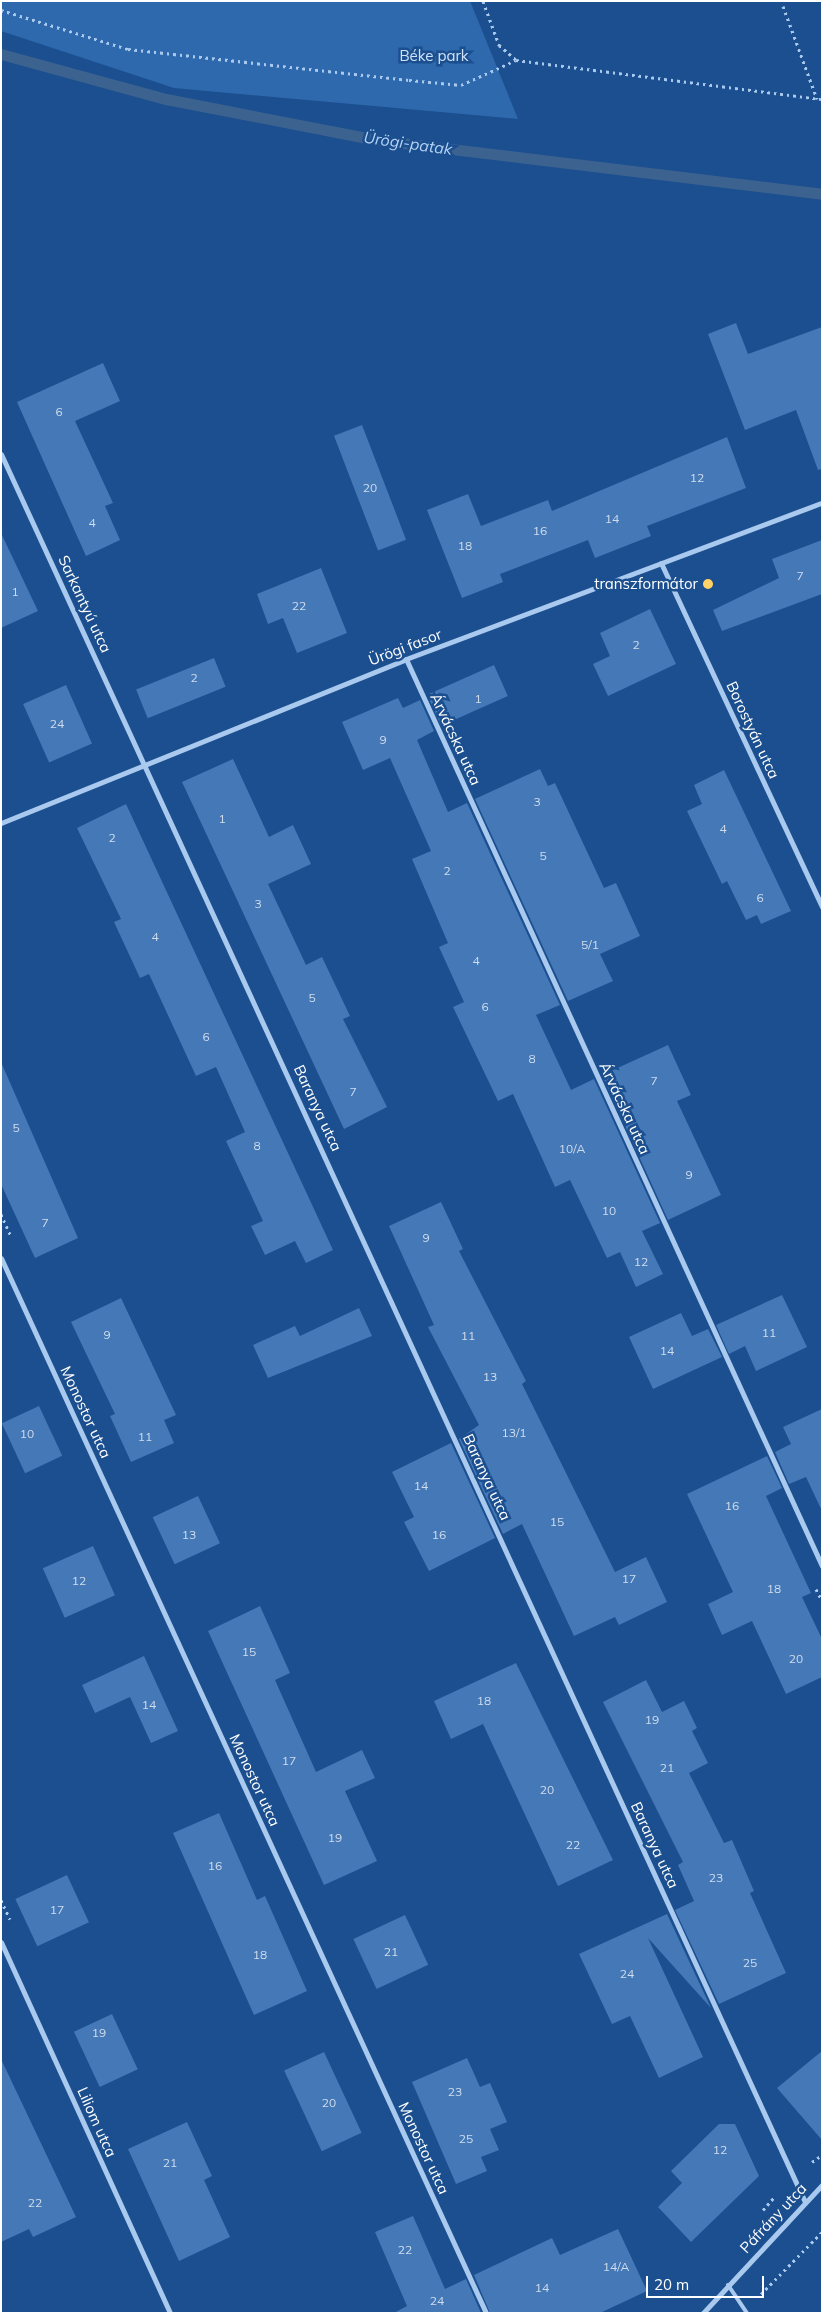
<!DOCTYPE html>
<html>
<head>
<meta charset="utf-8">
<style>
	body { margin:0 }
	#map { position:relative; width:823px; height:2314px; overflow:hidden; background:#1b4f8f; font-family:Mulish,sans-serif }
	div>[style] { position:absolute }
	.green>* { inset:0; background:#2e69ad }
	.stream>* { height:11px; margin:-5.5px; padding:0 5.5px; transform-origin:5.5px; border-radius:5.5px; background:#3c6290 }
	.building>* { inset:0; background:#4478b7; transform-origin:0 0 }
	.path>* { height:3px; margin-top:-1.5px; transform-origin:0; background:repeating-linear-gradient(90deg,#a9c9ee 0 2.5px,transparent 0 6.5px) }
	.lane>* { height:4px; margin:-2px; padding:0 2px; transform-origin:2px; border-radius:2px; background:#a9c9ee }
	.street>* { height:5px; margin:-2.5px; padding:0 2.5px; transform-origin:2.5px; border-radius:2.5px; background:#a9c9ee }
	.dots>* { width:14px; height:14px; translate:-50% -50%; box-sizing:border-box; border:2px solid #1b4f8f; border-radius:50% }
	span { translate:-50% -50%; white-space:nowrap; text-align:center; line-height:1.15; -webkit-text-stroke:5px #1b4f8f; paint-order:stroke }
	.number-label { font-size:12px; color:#d0dded }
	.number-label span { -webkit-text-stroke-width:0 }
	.park-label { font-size:15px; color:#cfe3fa }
	.poi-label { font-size:15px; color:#fff }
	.right { translate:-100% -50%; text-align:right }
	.street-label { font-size:15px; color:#fff }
	.water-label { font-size:16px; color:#b5d3f5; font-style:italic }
	.frame { position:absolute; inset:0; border:2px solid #fff; pointer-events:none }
	.scale { position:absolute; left:646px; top:2276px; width:118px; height:22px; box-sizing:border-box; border:2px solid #fff; border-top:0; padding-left:6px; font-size:15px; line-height:18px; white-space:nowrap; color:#fff; -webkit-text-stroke:4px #1b4f8f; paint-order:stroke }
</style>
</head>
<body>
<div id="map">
	<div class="green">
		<i style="clip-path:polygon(1px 1px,470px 1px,518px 119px,174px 88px,1px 31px)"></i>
	</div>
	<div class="stream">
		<i style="left:1px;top:54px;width:171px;rotate:15.3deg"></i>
		<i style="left:166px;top:99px;width:215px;rotate:11deg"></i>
		<i style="left:377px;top:140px;width:448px;rotate:6.9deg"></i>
	</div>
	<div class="building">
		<i style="clip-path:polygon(736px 323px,748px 354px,822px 327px,822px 469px,818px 470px,796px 410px,745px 430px,708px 334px)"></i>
		<i style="clip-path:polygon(103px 363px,120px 401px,75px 421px,113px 503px,105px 506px,120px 540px,86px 556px,17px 402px)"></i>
		<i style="left:362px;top:425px;width:123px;height:30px;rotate:69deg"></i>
		<i style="clip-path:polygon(727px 437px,746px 488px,647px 526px,651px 536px,595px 558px,588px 540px,500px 574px,503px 582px,462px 598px,427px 510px,468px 494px,481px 526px,548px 500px,552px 511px)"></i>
		<i style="clip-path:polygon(1px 533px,38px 611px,1px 628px)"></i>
		<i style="clip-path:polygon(822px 540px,822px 594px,722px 631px,713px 610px,779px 578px,772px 559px)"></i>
		<i style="clip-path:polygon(321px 568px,347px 633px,297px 653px,283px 618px,268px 624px,257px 594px)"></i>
		<i style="clip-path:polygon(650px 609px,676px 664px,608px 696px,593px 664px,610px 656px,600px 633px)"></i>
		<i style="left:214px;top:658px;width:31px;height:84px;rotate:68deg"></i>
		<i style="left:494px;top:665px;width:34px;height:73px;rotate:66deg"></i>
		<i style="left:66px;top:685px;width:64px;height:47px;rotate:66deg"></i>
		<i style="clip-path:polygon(398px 698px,403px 708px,420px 700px,434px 731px,417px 740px,448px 812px,467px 803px,560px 1005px,536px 1015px,571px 1090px,594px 1079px,660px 1223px,642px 1231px,663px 1274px,636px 1287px,620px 1252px,607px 1258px,570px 1180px,555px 1187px,513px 1094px,498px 1101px,453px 1007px,464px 1002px,439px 947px,448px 943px,412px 859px,431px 851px,390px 758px,363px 770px,342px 722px)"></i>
		<i style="clip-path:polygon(233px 759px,269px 837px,293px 825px,311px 864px,268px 884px,306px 965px,322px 957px,350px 1016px,343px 1019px,387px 1107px,344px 1129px,182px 782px)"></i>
		<i style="clip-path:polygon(540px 769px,548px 786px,555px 783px,604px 888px,616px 883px,640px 936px,600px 954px,613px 981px,568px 1001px,475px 799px)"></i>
		<i style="clip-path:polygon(724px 770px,791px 911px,761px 924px,757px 915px,746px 920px,727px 881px,722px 884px,687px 811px,702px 804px,694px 785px)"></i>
		<i style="clip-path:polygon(126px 804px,333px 1250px,306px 1263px,295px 1241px,265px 1255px,251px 1226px,263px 1221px,226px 1141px,245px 1132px,216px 1067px,196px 1076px,149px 974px,140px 978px,114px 922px,121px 919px,77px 828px)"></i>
		<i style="clip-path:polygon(668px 1045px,691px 1095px,677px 1101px,721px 1195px,668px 1220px,602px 1075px)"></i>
		<i style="clip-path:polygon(1px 1062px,78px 1238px,35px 1258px,1px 1184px)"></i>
		<i style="clip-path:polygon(441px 1202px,463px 1249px,459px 1251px,526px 1381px,522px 1384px,615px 1572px,646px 1557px,667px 1602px,619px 1625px,615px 1617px,574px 1636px,522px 1524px,503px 1534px,459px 1439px,479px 1425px,428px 1327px,434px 1325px,389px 1226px)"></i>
		<i style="clip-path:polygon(782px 1295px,807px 1347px,756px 1371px,745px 1346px,729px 1354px,716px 1325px)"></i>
		<i style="clip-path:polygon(121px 1298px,176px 1415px,164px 1420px,174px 1443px,131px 1462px,110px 1416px,115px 1414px,71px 1322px)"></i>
		<i style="clip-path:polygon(359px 1308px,372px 1336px,268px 1378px,253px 1345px,295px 1326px,300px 1336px)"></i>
		<i style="clip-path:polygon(681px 1313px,692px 1336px,708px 1329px,722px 1357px,653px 1389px,629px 1337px)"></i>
		<i style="left:39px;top:1406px;width:55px;height:41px;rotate:65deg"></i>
		<i style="clip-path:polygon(822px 1409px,822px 1511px,806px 1477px,789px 1484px,775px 1452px,791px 1444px,783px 1427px)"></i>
		<i style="clip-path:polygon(451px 1443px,495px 1538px,429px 1571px,404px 1522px,414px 1517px,392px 1472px)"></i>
		<i style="clip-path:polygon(767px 1456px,782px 1488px,766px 1496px,811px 1593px,802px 1597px,822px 1639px,822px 1677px,786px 1694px,752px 1621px,722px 1635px,708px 1604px,733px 1592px,687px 1494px)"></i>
		<i style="left:198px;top:1496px;width:52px;height:50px;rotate:65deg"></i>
		<i style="left:93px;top:1546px;width:54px;height:55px;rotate:66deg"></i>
		<i style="clip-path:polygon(260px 1606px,290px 1673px,275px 1680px,316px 1772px,362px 1750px,375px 1778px,345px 1791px,377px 1861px,324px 1885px,208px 1631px)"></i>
		<i style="clip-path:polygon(144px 1656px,178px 1731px,151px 1743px,130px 1697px,95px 1713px,82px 1685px)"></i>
		<i style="clip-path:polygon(516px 1663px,613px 1860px,558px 1886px,483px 1724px,451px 1739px,434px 1701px)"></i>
		<i style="clip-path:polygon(646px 1680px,662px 1712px,684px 1701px,697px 1728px,692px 1731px,708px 1763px,689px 1773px,724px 1843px,732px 1840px,754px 1891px,750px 1893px,786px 1973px,719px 2004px,675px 1910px,694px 1901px,678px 1865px,683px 1862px,603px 1702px)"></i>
		<i style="clip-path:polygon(219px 1813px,257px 1900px,265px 1896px,307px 1991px,254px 2015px,173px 1833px)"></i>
		<i style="left:67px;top:1875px;width:52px;height:57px;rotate:65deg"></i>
		<i style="clip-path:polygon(667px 1914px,711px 2008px,648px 1938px,703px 2057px,659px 2078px,630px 2016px,612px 2024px,579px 1954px)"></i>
		<i style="left:405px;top:1915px;width:55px;height:57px;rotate:65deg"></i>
		<i style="left:112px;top:2014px;width:61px;height:42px;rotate:65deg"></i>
		<i style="clip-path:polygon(822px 2051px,822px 2140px,777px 2088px)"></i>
		<i style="left:324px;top:2052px;width:89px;height:44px;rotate:65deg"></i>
		<i style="clip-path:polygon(467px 2058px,480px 2087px,490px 2083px,507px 2122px,490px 2129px,499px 2150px,481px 2157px,487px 2171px,456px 2184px,412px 2082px)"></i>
		<i style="clip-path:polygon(1px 2059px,76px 2217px,33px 2237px,29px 2229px,1px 2242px)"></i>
		<i style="clip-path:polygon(187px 2122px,212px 2176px,204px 2180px,230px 2237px,179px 2261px,128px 2149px)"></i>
		<i style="clip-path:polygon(719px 2124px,735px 2124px,759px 2176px,691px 2242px,658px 2207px,682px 2183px,671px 2171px)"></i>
		<i style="clip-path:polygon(413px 2216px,445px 2289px,466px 2279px,481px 2313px,394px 2313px,407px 2306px,375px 2232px)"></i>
		<i style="clip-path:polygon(618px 2229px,647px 2291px,600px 2313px,490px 2313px,474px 2275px,552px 2238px,560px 2255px)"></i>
	</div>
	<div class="path">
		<i style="left:483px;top:1px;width:47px;rotate:70deg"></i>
		<i style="left:499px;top:45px;width:23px;rotate:41deg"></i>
		<i style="left:516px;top:60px;width:308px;rotate:7.3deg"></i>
		<i style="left:783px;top:6px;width:99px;rotate:69.9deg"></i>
		<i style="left:1px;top:10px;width:133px;rotate:17.1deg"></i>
		<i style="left:128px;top:49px;width:283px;rotate:6.3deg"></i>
		<i style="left:409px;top:80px;width:52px;rotate:5.5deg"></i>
		<i style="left:461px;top:85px;width:60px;rotate:-24.4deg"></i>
		<i style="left:1px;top:1214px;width:24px;rotate:66deg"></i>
		<i style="left:816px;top:1589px;width:13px;rotate:63deg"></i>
		<i style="left:1px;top:1900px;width:21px;rotate:65deg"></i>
		<i style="left:812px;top:2162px;width:12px;rotate:-35deg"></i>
		<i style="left:763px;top:2210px;width:18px;rotate:-49deg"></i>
		<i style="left:761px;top:2294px;width:87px;rotate:-45.5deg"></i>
	</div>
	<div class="lane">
		<i style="left:728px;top:2285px;width:34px;rotate:56deg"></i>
	</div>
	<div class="street">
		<i style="left:1px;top:454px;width:1922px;rotate:65.3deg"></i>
		<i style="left:661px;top:563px;width:380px;rotate:64.9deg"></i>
		<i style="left:406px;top:659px;width:998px;rotate:65.36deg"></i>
		<i style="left:1px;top:823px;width:437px;rotate:-22deg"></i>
		<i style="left:406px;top:659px;width:444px;rotate:-20.6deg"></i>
		<i style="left:1px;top:1258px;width:1161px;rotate:65.31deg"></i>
		<i style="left:1px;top:1942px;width:408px;rotate:65.5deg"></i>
		<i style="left:703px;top:2313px;width:175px;rotate:-47.1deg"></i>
	</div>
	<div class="dots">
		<i style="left:708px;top:584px;background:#ffd166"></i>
	</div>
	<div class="number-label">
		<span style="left:59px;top:412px">6</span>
		<span style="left:697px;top:478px">12</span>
		<span style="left:370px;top:488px">20</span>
		<span style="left:612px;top:519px">14</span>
		<span style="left:92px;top:523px">4</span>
		<span style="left:540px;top:531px">16</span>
		<span style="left:465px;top:546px">18</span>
		<span style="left:800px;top:576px">7</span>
		<span style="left:15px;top:592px">1</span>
		<span style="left:299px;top:606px">22</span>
		<span style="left:636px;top:645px">2</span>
		<span style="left:194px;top:678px">2</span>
		<span style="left:478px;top:699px">1</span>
		<span style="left:57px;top:724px">24</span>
		<span style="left:383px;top:740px">9</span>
		<span style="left:537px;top:802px">3</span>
		<span style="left:222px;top:819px">1</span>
		<span style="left:723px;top:829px">4</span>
		<span style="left:112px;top:838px">2</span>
		<span style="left:543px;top:856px">5</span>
		<span style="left:447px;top:871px">2</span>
		<span style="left:760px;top:898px">6</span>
		<span style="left:258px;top:904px">3</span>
		<span style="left:155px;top:937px">4</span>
		<span style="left:590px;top:945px">5/1</span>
		<span style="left:476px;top:961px">4</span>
		<span style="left:312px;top:998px">5</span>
		<span style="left:485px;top:1007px">6</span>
		<span style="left:206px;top:1037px">6</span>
		<span style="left:532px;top:1059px">8</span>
		<span style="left:654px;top:1081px">7</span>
		<span style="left:353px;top:1092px">7</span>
		<span style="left:16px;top:1128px">5</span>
		<span style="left:257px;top:1146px">8</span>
		<span style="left:572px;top:1149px">10/A</span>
		<span style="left:689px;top:1175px">9</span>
		<span style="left:609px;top:1211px">10</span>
		<span style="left:45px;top:1223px">7</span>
		<span style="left:426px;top:1238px">9</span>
		<span style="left:641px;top:1262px">12</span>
		<span style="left:769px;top:1333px">11</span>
		<span style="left:107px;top:1335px">9</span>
		<span style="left:468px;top:1336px">11</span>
		<span style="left:667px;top:1351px">14</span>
		<span style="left:490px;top:1377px">13</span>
		<span style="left:514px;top:1433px">13/1</span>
		<span style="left:27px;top:1434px">10</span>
		<span style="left:145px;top:1437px">11</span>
		<span style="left:421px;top:1486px">14</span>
		<span style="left:732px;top:1506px">16</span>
		<span style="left:557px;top:1522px">15</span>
		<span style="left:189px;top:1535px">13</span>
		<span style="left:439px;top:1535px">16</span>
		<span style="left:629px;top:1579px">17</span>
		<span style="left:79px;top:1581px">12</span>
		<span style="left:774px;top:1589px">18</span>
		<span style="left:249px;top:1652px">15</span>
		<span style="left:796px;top:1659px">20</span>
		<span style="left:484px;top:1701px">18</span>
		<span style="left:149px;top:1705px">14</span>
		<span style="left:652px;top:1720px">19</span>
		<span style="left:289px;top:1761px">17</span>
		<span style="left:667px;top:1768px">21</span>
		<span style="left:547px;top:1790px">20</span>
		<span style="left:335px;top:1838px">19</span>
		<span style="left:573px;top:1845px">22</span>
		<span style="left:215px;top:1866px">16</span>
		<span style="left:716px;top:1878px">23</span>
		<span style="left:57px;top:1910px">17</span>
		<span style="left:391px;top:1952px">21</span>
		<span style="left:260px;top:1955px">18</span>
		<span style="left:750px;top:1963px">25</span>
		<span style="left:627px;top:1974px">24</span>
		<span style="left:99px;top:2033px">19</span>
		<span style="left:455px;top:2092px">23</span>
		<span style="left:329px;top:2103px">20</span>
		<span style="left:466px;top:2139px">25</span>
		<span style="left:720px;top:2150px">12</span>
		<span style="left:170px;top:2163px">21</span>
		<span style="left:35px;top:2203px">22</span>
		<span style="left:405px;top:2250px">22</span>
		<span style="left:616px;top:2267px">14/A</span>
		<span style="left:542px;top:2288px">14</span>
		<span style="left:437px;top:2301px">24</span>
	</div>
	<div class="park-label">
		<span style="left:434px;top:56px">Béke park</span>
	</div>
	<div class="poi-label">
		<span class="right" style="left:698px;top:584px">transzformátor</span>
	</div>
	<div class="street-label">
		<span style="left:85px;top:604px;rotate:65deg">Sarkantyú utca</span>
		<span style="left:405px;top:647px;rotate:-21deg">Ürögi fasor</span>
		<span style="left:753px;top:730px;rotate:65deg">Borostyán utca</span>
		<span style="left:456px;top:739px;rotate:65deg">Árvácska utca</span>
		<span style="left:318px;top:1108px;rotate:65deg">Baranya utca</span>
		<span style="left:625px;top:1108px;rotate:65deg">Árvácska utca</span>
		<span style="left:86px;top:1412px;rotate:65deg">Monostor utca</span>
		<span style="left:487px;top:1477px;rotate:65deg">Baranya utca</span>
		<span style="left:255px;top:1780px;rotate:65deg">Monostor utca</span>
		<span style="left:655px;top:1845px;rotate:65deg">Baranya utca</span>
		<span style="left:97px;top:2122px;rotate:66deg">Liliom utca</span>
		<span style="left:424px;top:2148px;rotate:65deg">Monostor utca</span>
		<span style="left:773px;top:2218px;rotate:-47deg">Páfrány utca</span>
	</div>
	<div class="water-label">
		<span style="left:408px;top:143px;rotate:8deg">Ürögi-patak</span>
	</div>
	<div class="frame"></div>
	<div class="scale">20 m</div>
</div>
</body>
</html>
